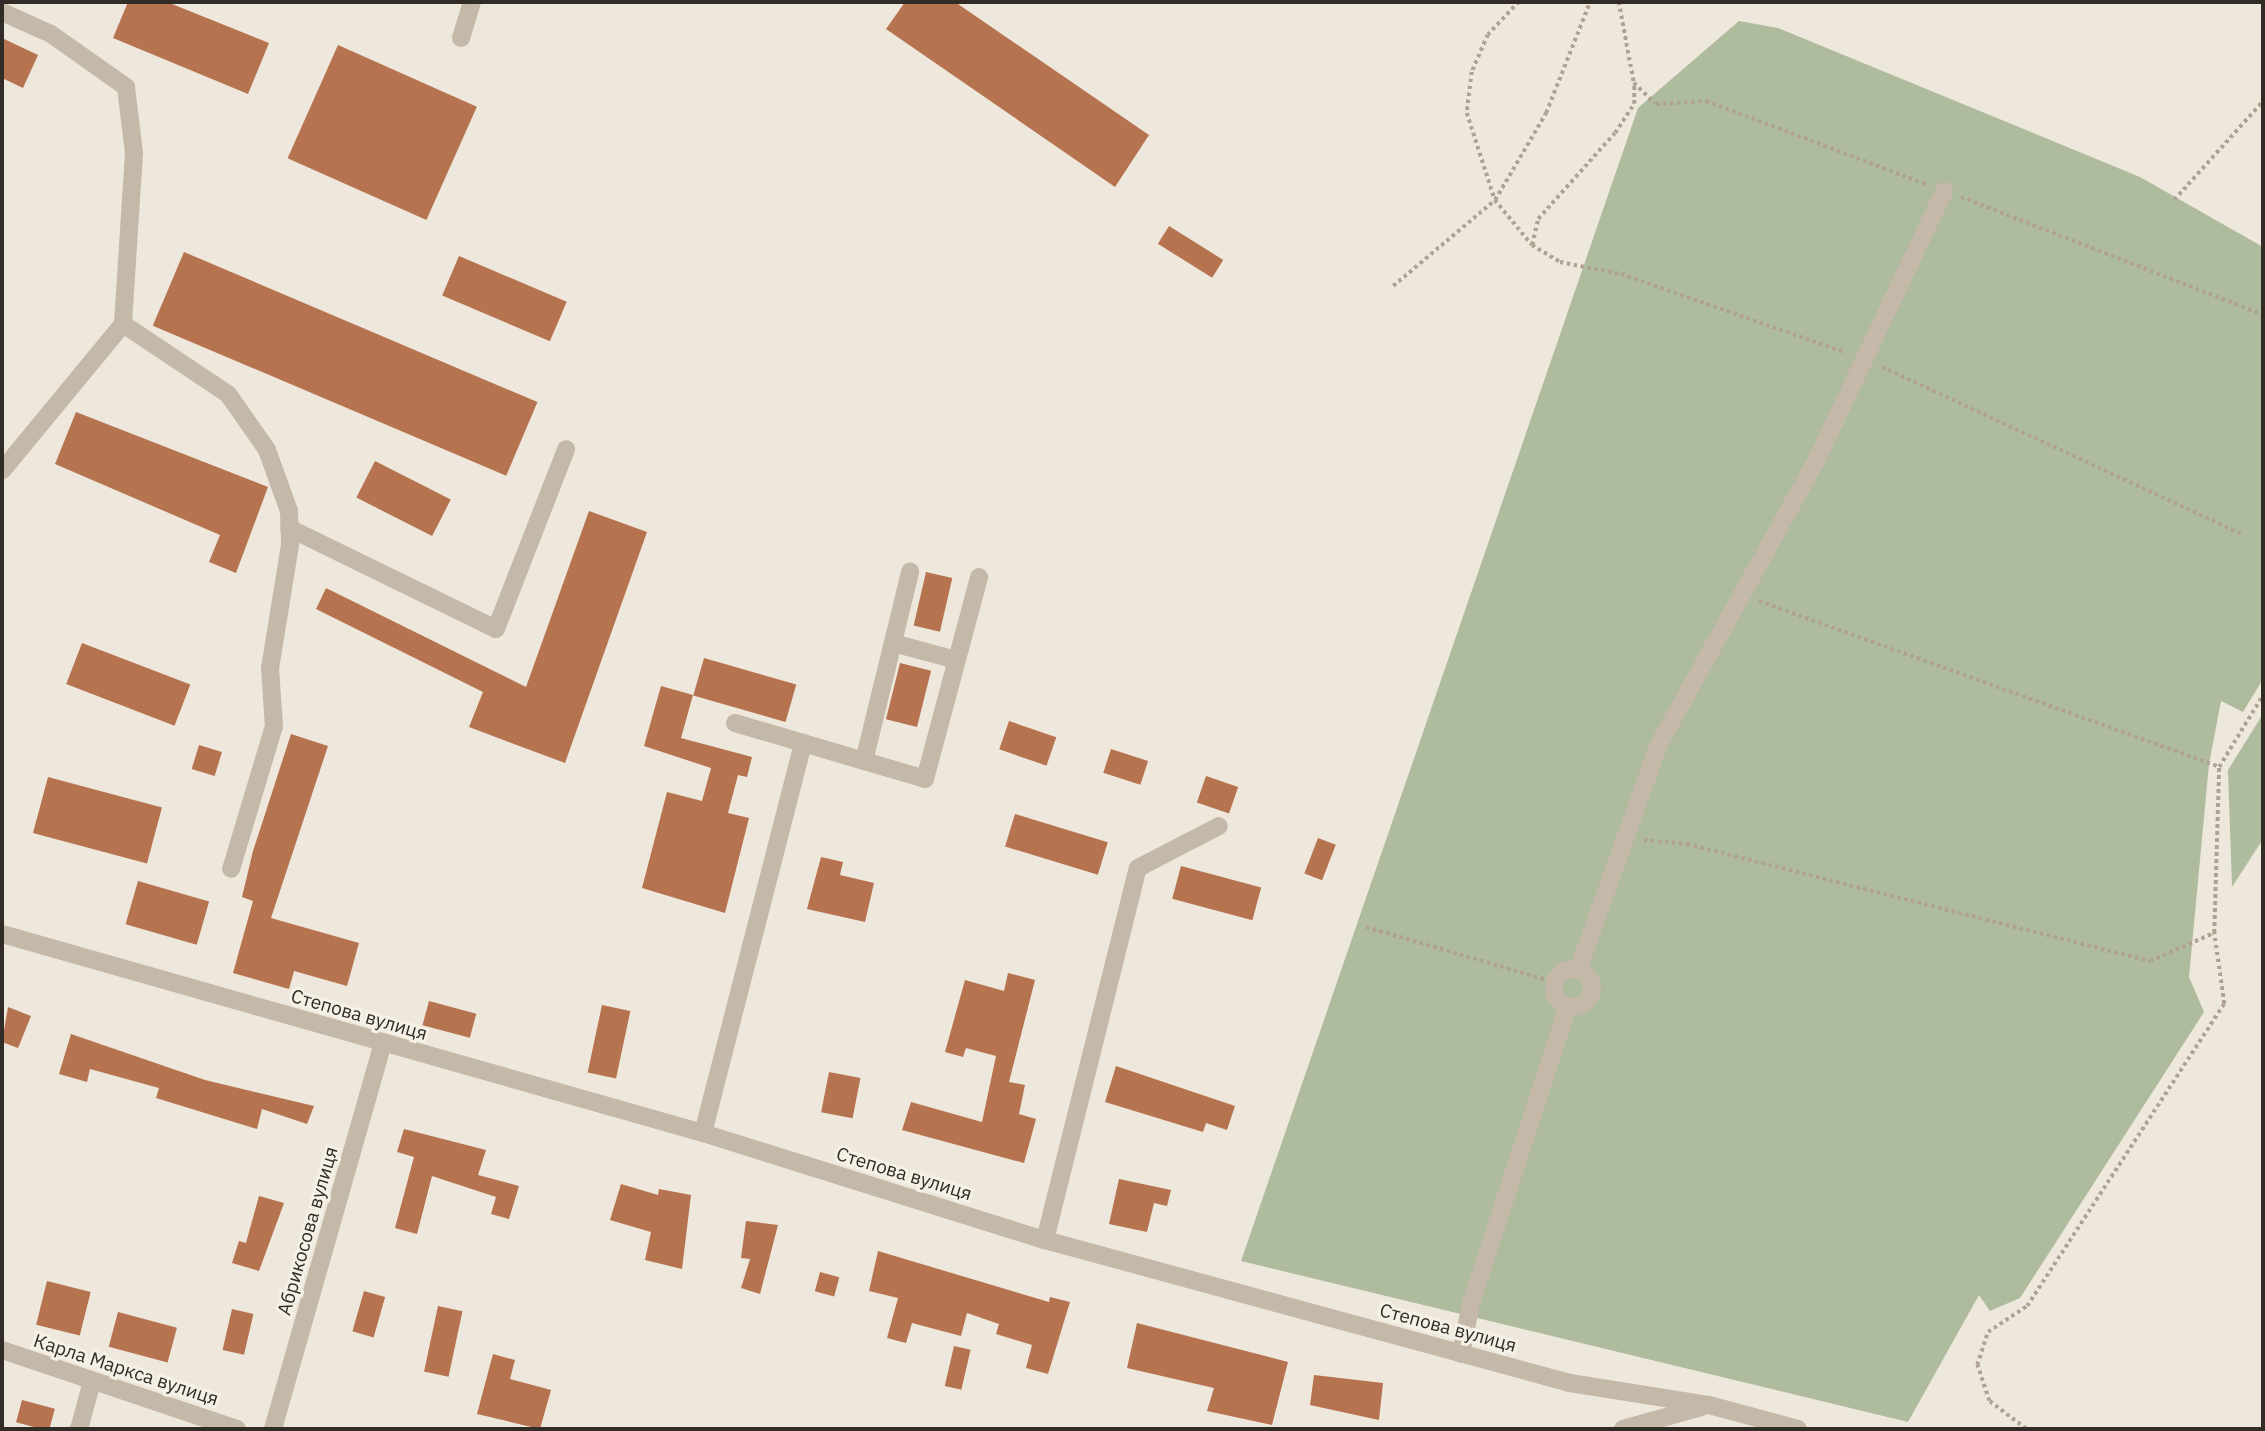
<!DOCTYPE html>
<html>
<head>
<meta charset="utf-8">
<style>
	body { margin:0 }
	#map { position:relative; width:2265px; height:1431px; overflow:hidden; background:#eee7db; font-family:"IBM Plex Sans",sans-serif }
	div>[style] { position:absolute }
	.green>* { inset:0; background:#aebb9d }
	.building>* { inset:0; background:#b67350; transform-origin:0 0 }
	.path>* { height:3.5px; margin-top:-1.75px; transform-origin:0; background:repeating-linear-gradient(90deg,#b0a293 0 3.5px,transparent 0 7px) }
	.minor>* { height:18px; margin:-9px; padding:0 9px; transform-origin:9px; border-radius:9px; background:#c4b8a8 }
	.minor>.ring { margin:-9px; padding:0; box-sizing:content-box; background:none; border:18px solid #c4b8a8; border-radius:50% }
	span { translate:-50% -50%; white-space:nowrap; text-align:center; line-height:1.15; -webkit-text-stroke:6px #f6f1e6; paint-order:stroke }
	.street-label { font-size:19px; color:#322c27 }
	.frame { position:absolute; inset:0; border:4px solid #322c27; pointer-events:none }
</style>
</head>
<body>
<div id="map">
	<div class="green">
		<i style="clip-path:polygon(1739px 21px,1778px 28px,2140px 177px,2263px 247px,2263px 679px,2243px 712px,2221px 701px,2209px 764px,2189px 977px,2204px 1012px,2020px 1298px,1990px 1311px,1979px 1295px,1908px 1422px,1241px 1261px,1638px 108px)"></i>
		<i style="clip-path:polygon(2263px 714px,2263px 839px,2232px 887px,2228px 770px)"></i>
	</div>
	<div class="building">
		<i style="clip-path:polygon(128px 2px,167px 2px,269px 43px,248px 94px,113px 38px)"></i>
		<i style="clip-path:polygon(905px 2px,955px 2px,1149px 135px,1115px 187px,886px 29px)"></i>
		<i style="clip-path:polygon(2px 38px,38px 55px,23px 88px,2px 78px)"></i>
		<i style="left:338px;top:45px;width:152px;height:124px;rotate:24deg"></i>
		<i style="left:1169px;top:226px;width:64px;height:21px;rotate:32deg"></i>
		<i style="left:184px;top:252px;width:384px;height:80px;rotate:23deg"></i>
		<i style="left:459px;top:256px;width:117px;height:43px;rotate:23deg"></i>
		<i style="clip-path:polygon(76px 412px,268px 487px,236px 573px,209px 562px,220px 535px,55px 464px)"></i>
		<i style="left:375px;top:461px;width:85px;height:41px;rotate:27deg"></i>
		<i style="clip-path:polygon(589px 511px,647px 532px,565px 763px,469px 727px,483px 692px,316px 609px,326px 588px,526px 687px)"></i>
		<i style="left:926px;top:572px;width:27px;height:55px;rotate:13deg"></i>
		<i style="left:82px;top:643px;width:116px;height:44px;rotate:21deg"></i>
		<i style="left:704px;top:658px;width:96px;height:39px;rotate:16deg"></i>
		<i style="left:900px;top:663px;width:32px;height:58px;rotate:14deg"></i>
		<i style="clip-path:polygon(661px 686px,693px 695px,681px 738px,752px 757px,747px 777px,738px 775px,728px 813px,749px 818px,725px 913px,642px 888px,667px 792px,702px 801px,711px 768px,644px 746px)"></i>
		<i style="left:1009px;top:721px;width:50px;height:30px;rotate:19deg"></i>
		<i style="clip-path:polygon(291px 734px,328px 746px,271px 918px,359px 943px,347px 986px,294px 971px,289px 989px,233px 973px,253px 901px,242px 897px,253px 851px)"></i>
		<i style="left:199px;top:745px;width:24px;height:25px;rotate:17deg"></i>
		<i style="left:1111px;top:749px;width:39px;height:25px;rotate:18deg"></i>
		<i style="left:1206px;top:776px;width:34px;height:28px;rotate:19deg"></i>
		<i style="left:48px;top:777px;width:118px;height:58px;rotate:15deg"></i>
		<i style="left:1015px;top:814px;width:97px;height:34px;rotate:17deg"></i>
		<i style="left:1318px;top:838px;width:19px;height:38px;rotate:21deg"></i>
		<i style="clip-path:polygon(821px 857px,843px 862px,840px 875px,874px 883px,865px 922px,807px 909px)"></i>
		<i style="left:1181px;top:866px;width:83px;height:34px;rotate:15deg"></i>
		<i style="left:138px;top:881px;width:74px;height:45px;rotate:16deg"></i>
		<i style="clip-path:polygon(1008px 973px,1035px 980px,1009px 1082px,1025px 1085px,1019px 1114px,1036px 1119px,1024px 1163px,902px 1130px,911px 1102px,982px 1122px,996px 1056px,966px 1048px,963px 1057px,945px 1052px,965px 980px,1004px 991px)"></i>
		<i style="left:429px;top:1001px;width:49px;height:25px;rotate:15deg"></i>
		<i style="left:602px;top:1005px;width:29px;height:69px;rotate:12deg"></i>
		<i style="clip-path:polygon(8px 1007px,31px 1016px,18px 1048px,2px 1042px)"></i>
		<i style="clip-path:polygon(71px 1034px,205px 1080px,314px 1106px,307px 1124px,262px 1109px,257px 1129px,156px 1098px,159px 1088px,90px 1069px,87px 1082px,59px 1074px)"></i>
		<i style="clip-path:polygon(1116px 1066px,1235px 1106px,1227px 1130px,1206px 1123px,1203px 1132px,1105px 1102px)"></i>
		<i style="left:829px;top:1072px;width:32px;height:41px;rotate:11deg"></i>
		<i style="clip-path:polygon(404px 1129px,486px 1150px,478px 1175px,519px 1186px,509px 1219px,491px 1214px,496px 1197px,432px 1176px,417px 1234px,395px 1228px,414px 1157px,397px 1152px)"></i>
		<i style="clip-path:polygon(1119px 1179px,1171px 1190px,1167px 1206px,1154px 1203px,1147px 1232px,1109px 1224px)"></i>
		<i style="clip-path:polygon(621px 1184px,658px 1195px,659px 1189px,691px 1195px,682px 1269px,645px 1260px,651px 1232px,610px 1220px)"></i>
		<i style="clip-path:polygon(259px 1196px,284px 1203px,259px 1271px,232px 1263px,239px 1241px,246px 1243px)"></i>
		<i style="clip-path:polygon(746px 1221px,778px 1225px,760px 1294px,741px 1288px,750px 1259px,741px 1258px)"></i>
		<i style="clip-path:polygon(878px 1251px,1049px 1302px,1050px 1297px,1070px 1302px,1048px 1374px,1026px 1368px,1032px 1345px,996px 1334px,999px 1324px,967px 1313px,961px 1336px,912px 1323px,906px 1343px,887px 1338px,898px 1298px,869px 1291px)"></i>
		<i style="left:820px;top:1272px;width:20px;height:20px;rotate:15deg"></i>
		<i style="left:47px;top:1281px;width:45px;height:45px;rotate:14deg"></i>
		<i style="left:364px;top:1291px;width:22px;height:42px;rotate:16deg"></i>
		<i style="left:438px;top:1306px;width:25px;height:67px;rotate:12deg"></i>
		<i style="left:232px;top:1309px;width:22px;height:42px;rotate:13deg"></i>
		<i style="left:118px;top:1312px;width:61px;height:36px;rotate:15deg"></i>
		<i style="clip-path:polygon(1137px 1323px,1288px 1362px,1272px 1425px,1207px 1411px,1214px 1388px,1127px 1368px)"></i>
		<i style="left:954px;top:1346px;width:17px;height:41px;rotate:13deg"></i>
		<i style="clip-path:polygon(493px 1354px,515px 1360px,510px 1379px,551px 1390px,540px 1429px,477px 1414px)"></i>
		<i style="clip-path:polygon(1314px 1375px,1383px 1383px,1379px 1420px,1310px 1405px)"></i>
		<i style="left:22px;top:1400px;width:34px;height:23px;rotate:15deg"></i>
	</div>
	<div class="path">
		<i style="left:1519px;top:2px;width:45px;rotate:133.2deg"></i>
		<i style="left:1488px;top:35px;width:40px;rotate:113.4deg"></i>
		<i style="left:1472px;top:72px;width:41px;rotate:97deg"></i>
		<i style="left:1467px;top:113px;width:91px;rotate:72.2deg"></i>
		<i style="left:1495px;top:200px;width:58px;rotate:50.6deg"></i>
		<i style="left:1532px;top:245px;width:33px;rotate:31deg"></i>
		<i style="left:1560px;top:262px;width:62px;rotate:11.1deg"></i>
		<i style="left:1621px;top:274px;width:238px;rotate:19.3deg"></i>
		<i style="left:1619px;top:2px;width:82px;rotate:79.5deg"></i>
		<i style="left:1634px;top:83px;width:30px;rotate:44deg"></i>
		<i style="left:1656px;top:104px;width:50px;rotate:-3.4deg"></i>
		<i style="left:1706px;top:101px;width:237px;rotate:20.7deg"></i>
		<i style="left:1961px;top:197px;width:324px;rotate:21.3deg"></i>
		<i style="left:2174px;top:200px;width:133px;rotate:-48deg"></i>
		<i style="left:1532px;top:245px;width:27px;rotate:-77deg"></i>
		<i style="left:1538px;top:219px;width:115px;rotate:-48.2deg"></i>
		<i style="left:1615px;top:133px;width:35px;rotate:-57deg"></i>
		<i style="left:1634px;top:104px;width:21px;rotate:-90deg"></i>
		<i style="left:1393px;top:286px;width:133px;rotate:-40.1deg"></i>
		<i style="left:1495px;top:200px;width:101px;rotate:-59.6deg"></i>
		<i style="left:1546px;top:113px;width:119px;rotate:-68.4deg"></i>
		<i style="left:1882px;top:367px;width:399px;rotate:24.9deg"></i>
		<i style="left:1759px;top:601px;width:489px;rotate:19.8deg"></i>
		<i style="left:1644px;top:840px;width:43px;rotate:5.3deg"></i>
		<i style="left:1687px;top:844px;width:478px;rotate:14.2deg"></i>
		<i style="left:2150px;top:961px;width:70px;rotate:-23.6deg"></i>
		<i style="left:1366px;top:927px;width:196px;rotate:16.3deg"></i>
		<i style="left:2026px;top:1429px;width:46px;rotate:-142.9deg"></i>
		<i style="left:1989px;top:1401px;width:38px;rotate:-108deg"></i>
		<i style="left:1977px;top:1365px;width:35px;rotate:-72deg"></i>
		<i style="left:1988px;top:1332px;width:47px;rotate:-33.7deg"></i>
		<i style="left:2027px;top:1306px;width:361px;rotate:-56.9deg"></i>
		<i style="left:2224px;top:1004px;width:72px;rotate:-98deg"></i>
		<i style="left:2214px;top:933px;width:166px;rotate:-88.3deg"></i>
		<i style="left:2219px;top:767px;width:84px;rotate:-58.6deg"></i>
	</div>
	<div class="minor">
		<i style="left:2px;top:12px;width:54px;rotate:24.2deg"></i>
		<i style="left:51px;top:34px;width:92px;rotate:35.2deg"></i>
		<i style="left:126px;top:87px;width:66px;rotate:83.1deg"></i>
		<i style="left:134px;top:153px;width:171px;rotate:93.7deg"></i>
		<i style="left:123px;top:324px;width:190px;rotate:129.5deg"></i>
		<i style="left:461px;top:38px;width:38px;rotate:-73deg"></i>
		<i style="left:123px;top:324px;width:126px;rotate:33.7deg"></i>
		<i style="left:228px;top:394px;width:68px;rotate:55.1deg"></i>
		<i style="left:267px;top:450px;width:65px;rotate:70.2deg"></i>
		<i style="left:289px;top:511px;width:34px;rotate:88deg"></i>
		<i style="left:290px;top:545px;width:125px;rotate:99.2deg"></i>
		<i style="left:270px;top:668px;width:58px;rotate:86.1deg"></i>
		<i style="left:274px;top:726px;width:149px;rotate:106.7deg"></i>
		<i style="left:289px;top:528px;width:230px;rotate:26deg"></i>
		<i style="left:496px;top:629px;width:193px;rotate:-68.7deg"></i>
		<i style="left:893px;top:643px;width:65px;rotate:15.1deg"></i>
		<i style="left:735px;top:723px;width:198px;rotate:16.4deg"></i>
		<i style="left:925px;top:779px;width:209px;rotate:-75deg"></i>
		<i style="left:864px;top:761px;width:195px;rotate:-76.3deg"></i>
		<i style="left:2px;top:934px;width:729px;rotate:15.85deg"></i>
		<i style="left:703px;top:1133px;width:358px;rotate:17.4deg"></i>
		<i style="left:1045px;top:1240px;width:544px;rotate:15.24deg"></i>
		<i style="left:1570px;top:1383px;width:141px;rotate:9deg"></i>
		<i style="left:1709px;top:1405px;width:92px;rotate:15.1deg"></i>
		<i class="ring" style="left:1554px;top:969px;width:20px;height:20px"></i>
		<i style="left:1578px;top:970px;width:238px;rotate:-70.3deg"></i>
		<i style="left:1658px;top:746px;width:326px;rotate:-61deg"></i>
		<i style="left:1816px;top:461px;width:299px;rotate:-64.6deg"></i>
		<i style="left:703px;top:1133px;width:403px;rotate:-75.6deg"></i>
		<i style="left:1045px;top:1240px;width:383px;rotate:-76deg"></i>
		<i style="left:1138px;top:868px;width:91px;rotate:-27.4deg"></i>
		<i style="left:2px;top:1350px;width:248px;rotate:18.6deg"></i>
		<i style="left:1461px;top:1354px;width:52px;rotate:-78.9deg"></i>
		<i style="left:1471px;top:1303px;width:311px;rotate:-71.9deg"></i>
		<i style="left:79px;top:1429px;width:46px;rotate:-74.7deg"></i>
		<i style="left:273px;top:1429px;width:400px;rotate:-74.1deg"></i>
		<i style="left:1623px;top:1429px;width:82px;rotate:-15.6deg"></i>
	</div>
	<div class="street-label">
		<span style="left:359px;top:1015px;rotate:16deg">Степова вулиця</span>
		<span style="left:904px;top:1174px;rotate:17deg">Степова вулиця</span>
		<span style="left:308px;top:1231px;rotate:-74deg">Абрикосова вулиця</span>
		<span style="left:1448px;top:1328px;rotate:15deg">Степова вулиця</span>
		<span style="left:126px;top:1370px;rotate:18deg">Карла Маркса вулиця</span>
	</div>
	<div class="frame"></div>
</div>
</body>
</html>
